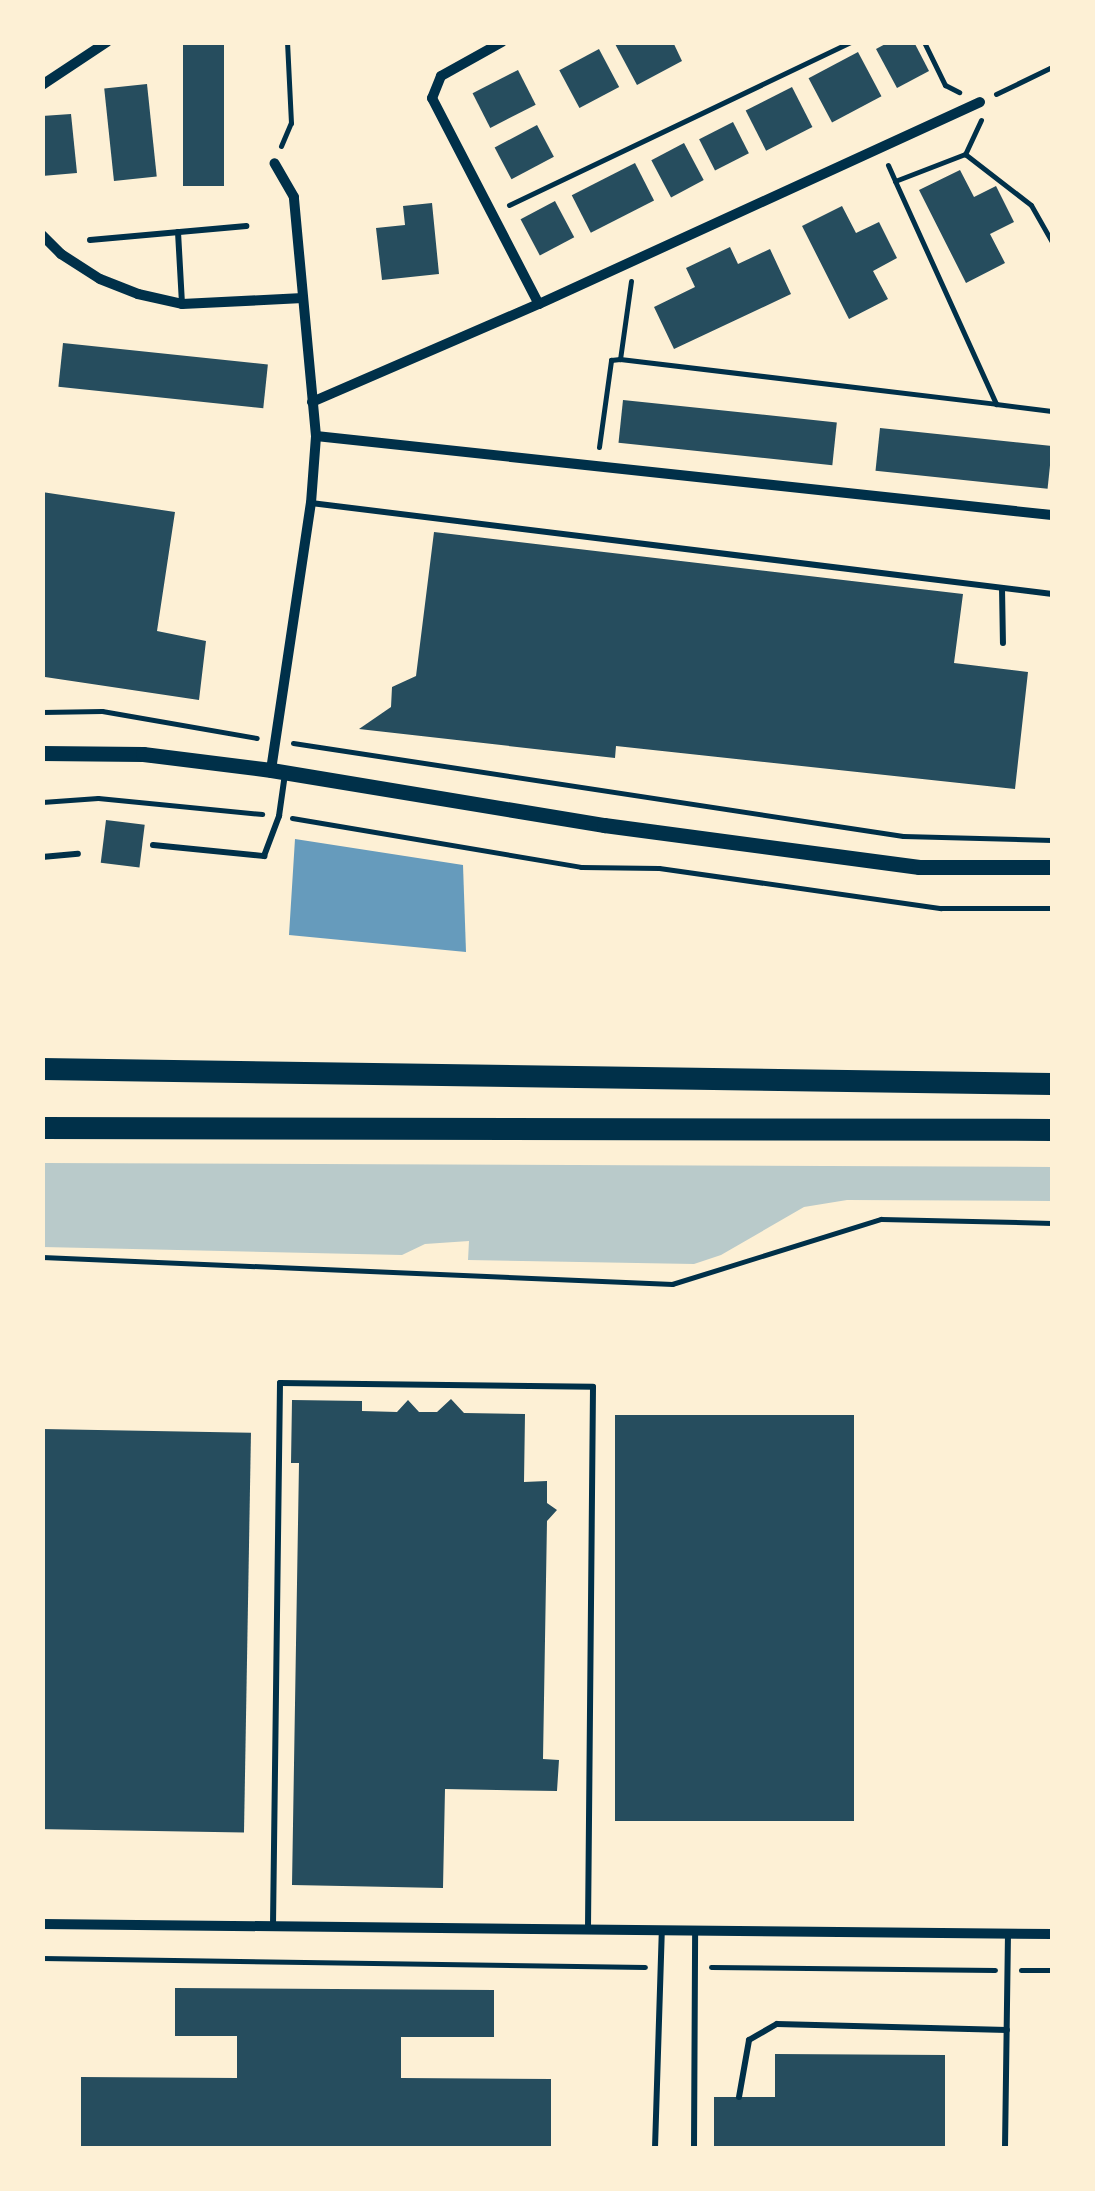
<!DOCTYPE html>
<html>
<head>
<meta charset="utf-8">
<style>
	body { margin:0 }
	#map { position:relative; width:1095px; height:2191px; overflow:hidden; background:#fdf0d5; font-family:Overpass,sans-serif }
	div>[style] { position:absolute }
	.green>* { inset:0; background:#b9caca }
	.water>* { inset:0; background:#669bbc }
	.building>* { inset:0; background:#264d5e; transform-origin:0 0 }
	.path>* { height:5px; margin:-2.5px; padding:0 2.5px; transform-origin:2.5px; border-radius:2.5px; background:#003049 }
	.service>* { height:6px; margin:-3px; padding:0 3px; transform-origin:3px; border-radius:3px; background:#003049 }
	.minor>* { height:10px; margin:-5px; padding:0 5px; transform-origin:5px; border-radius:5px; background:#003049 }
	.tertiary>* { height:15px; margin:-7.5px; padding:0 7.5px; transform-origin:7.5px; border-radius:7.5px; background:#003049 }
	.motorway>* { height:22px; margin:-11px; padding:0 11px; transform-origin:11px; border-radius:11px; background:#003049 }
	span { translate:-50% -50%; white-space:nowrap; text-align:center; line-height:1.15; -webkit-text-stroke:10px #fdf0d5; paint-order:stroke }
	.frame { position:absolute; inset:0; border:45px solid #fdf0d5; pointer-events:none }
</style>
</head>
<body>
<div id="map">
	<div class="green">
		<i style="clip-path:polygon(43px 1163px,1052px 1167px,1052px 1201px,847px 1200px,804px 1207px,721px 1255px,694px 1264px,468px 1260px,469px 1241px,425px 1244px,402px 1255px,43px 1247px)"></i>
	</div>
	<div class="water">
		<i style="clip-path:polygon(295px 839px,463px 865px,466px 952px,289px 935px)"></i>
	</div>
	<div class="building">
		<i style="left:183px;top:42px;width:41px;height:144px"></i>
		<i style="clip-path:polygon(614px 42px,673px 42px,682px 61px,637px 85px)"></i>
		<i style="clip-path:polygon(889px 42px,914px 42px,929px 71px,897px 88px,876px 49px)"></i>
		<i style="left:599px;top:49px;width:43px;height:45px;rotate:62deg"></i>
		<i style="left:858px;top:52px;width:50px;height:56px;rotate:62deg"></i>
		<i style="left:518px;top:70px;width:39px;height:51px;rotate:63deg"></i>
		<i style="left:147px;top:84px;width:93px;height:43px;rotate:84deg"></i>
		<i style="left:792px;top:87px;width:45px;height:52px;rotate:63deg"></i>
		<i style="clip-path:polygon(71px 114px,77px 173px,42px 176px,42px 116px)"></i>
		<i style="left:733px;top:122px;width:35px;height:38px;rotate:63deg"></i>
		<i style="left:537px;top:125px;width:36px;height:48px;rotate:62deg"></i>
		<i style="left:684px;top:143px;width:42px;height:37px;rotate:62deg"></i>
		<i style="left:635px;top:163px;width:42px;height:71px;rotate:63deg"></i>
		<i style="clip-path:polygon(960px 170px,974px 197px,996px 186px,1014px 222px,990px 234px,1005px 263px,966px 283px,919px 190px)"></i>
		<i style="left:555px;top:201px;width:41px;height:39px;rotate:62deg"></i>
		<i style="clip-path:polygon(432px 203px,439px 274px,382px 280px,376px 228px,405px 225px,403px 206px)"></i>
		<i style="clip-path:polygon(842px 206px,856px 233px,879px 222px,897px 258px,873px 271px,888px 299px,849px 319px,802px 226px)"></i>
		<i style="clip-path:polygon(730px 247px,738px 264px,770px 249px,791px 294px,674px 349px,654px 307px,695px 287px,686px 268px)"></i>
		<i style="left:63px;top:343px;width:206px;height:44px;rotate:6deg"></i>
		<i style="left:623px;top:400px;width:215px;height:43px;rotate:6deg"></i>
		<i style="left:880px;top:428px;width:173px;height:43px;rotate:6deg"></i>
		<i style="clip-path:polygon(42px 492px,175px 512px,157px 631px,206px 641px,199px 700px,45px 677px)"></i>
		<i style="clip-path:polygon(434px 532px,963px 594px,954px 663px,1028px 672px,1015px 789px,616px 746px,615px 758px,359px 729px,391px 707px,392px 687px,416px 676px)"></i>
		<i style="left:106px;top:820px;width:39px;height:43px;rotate:7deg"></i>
		<i style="clip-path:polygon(451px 1399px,464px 1413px,525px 1414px,524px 1482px,547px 1481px,547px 1503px,557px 1510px,547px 1521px,543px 1759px,559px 1760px,557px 1791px,445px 1789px,443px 1888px,292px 1885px,299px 1463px,291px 1463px,292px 1400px,362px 1401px,362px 1411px,397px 1412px,408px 1400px,419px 1412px,437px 1412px)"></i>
		<i style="left:615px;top:1415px;width:239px;height:406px"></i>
		<i style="left:42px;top:1429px;width:209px;height:400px;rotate:1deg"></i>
		<i style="clip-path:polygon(175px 1988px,494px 1990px,494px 2037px,401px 2037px,401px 2078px,551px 2079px,551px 2148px,81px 2148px,81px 2077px,237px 2078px,237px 2036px,175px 2036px)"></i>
		<i style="clip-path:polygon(775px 2054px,945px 2055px,945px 2148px,714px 2148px,714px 2097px,775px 2097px)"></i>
	</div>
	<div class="path">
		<i style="left:924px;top:42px;width:48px;rotate:64deg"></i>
		<i style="left:945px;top:85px;width:16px;rotate:27deg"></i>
		<i style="left:996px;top:94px;width:62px;rotate:-25.7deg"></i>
		<i style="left:981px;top:120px;width:38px;rotate:115deg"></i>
		<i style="left:965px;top:154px;width:75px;rotate:158.9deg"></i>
		<i style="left:895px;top:181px;width:245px;rotate:65.6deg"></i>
		<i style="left:996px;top:404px;width:56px;rotate:7.1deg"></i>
		<i style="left:281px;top:146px;width:25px;rotate:-67deg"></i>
		<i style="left:291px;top:123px;width:81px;rotate:-92.8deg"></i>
		<i style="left:965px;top:154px;width:83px;rotate:37.7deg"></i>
		<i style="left:1031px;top:205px;width:43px;rotate:60.4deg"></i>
		<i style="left:888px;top:165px;width:17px;rotate:66deg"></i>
		<i style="left:509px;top:205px;width:379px;rotate:-25.5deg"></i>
		<i style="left:631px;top:281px;width:79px;rotate:98deg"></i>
		<i style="left:620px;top:359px;width:379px;rotate:6.8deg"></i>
		<i style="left:599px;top:447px;width:88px;rotate:-82.1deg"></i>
		<i style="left:611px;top:360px;width:9px;rotate:-6deg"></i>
		<i style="left:42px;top:712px;width:60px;rotate:-1deg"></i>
		<i style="left:102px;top:711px;width:157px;rotate:9.9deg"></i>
		<i style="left:293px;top:743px;width:617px;rotate:8.67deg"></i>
		<i style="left:903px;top:836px;width:149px;rotate:1.5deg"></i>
		<i style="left:42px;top:802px;width:56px;rotate:-4.1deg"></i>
		<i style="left:98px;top:798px;width:165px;rotate:5.6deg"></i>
		<i style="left:292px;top:818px;width:293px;rotate:9.6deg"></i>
		<i style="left:581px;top:867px;width:78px;rotate:0.7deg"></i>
		<i style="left:659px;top:868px;width:285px;rotate:8.1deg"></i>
		<i style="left:941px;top:908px;width:111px"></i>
		<i style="left:42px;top:1257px;width:631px;rotate:2.45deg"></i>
		<i style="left:672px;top:1284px;width:219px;rotate:-17.3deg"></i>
		<i style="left:881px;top:1219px;width:171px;rotate:1.3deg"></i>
		<i style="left:42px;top:1958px;width:603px;rotate:0.86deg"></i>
		<i style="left:711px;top:1967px;width:284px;rotate:0.6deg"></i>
		<i style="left:1021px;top:1970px;width:31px"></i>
	</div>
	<div class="service">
		<i style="left:178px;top:232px;width:72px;rotate:86.8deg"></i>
		<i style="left:90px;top:240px;width:157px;rotate:-5.1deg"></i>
		<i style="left:311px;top:503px;width:747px;rotate:7deg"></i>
		<i style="left:1002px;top:588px;width:55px;rotate:89deg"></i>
		<i style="left:153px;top:845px;width:112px;rotate:5.7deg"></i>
		<i style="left:264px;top:856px;width:43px;rotate:-69.4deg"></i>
		<i style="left:279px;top:816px;width:42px;rotate:-81.9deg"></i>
		<i style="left:42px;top:857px;width:36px;rotate:-5deg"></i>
		<i style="left:273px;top:1925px;width:542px;rotate:-89.26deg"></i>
		<i style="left:280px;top:1383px;width:313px;rotate:0.7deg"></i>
		<i style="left:593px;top:1387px;width:541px;rotate:90.53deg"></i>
		<i style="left:739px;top:2097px;width:58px;rotate:-80deg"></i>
		<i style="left:749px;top:2040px;width:32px;rotate:-30deg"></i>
		<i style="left:777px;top:2024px;width:230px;rotate:1.5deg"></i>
		<i style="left:655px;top:2148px;width:218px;rotate:-88.2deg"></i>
		<i style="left:694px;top:2148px;width:218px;rotate:-89.7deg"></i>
		<i style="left:1005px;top:2148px;width:213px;rotate:-89.2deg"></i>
	</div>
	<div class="minor">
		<i style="left:502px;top:42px;width:70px;rotate:150.9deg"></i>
		<i style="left:441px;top:76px;width:24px;rotate:112deg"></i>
		<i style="left:432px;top:98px;width:232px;rotate:62.6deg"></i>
		<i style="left:42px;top:85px;width:78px;rotate:-33.5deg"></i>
		<i style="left:42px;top:235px;width:27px;rotate:45deg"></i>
		<i style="left:61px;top:254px;width:46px;rotate:32.7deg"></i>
		<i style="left:100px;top:279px;width:41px;rotate:21.5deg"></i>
		<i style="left:138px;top:294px;width:45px;rotate:12.8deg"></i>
		<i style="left:182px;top:304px;width:121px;rotate:-2.8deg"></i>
		<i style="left:312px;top:402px;width:247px;rotate:-23.4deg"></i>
		<i style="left:539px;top:304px;width:485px;rotate:-24.6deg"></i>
		<i style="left:316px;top:436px;width:740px;rotate:6.13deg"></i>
		<i style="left:271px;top:770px;width:270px;rotate:-81.5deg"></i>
		<i style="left:311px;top:503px;width:67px;rotate:-85.7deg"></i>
		<i style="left:316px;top:436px;width:240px;rotate:-95.3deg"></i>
		<i style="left:294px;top:197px;width:39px;rotate:-120deg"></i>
		<i style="left:42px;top:1924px;width:1010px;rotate:0.57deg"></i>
	</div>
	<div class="tertiary">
		<i style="left:42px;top:753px;width:101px;rotate:0.6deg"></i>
		<i style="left:143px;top:754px;width:129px;rotate:7.1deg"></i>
		<i style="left:271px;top:770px;width:338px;rotate:9.4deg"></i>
		<i style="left:604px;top:825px;width:318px;rotate:7.6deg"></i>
		<i style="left:919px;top:867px;width:133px"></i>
	</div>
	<div class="motorway">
		<i style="left:42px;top:1069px;width:1010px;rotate:0.85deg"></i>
		<i style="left:42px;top:1128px;width:1010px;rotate:0.11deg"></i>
	</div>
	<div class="frame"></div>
</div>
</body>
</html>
